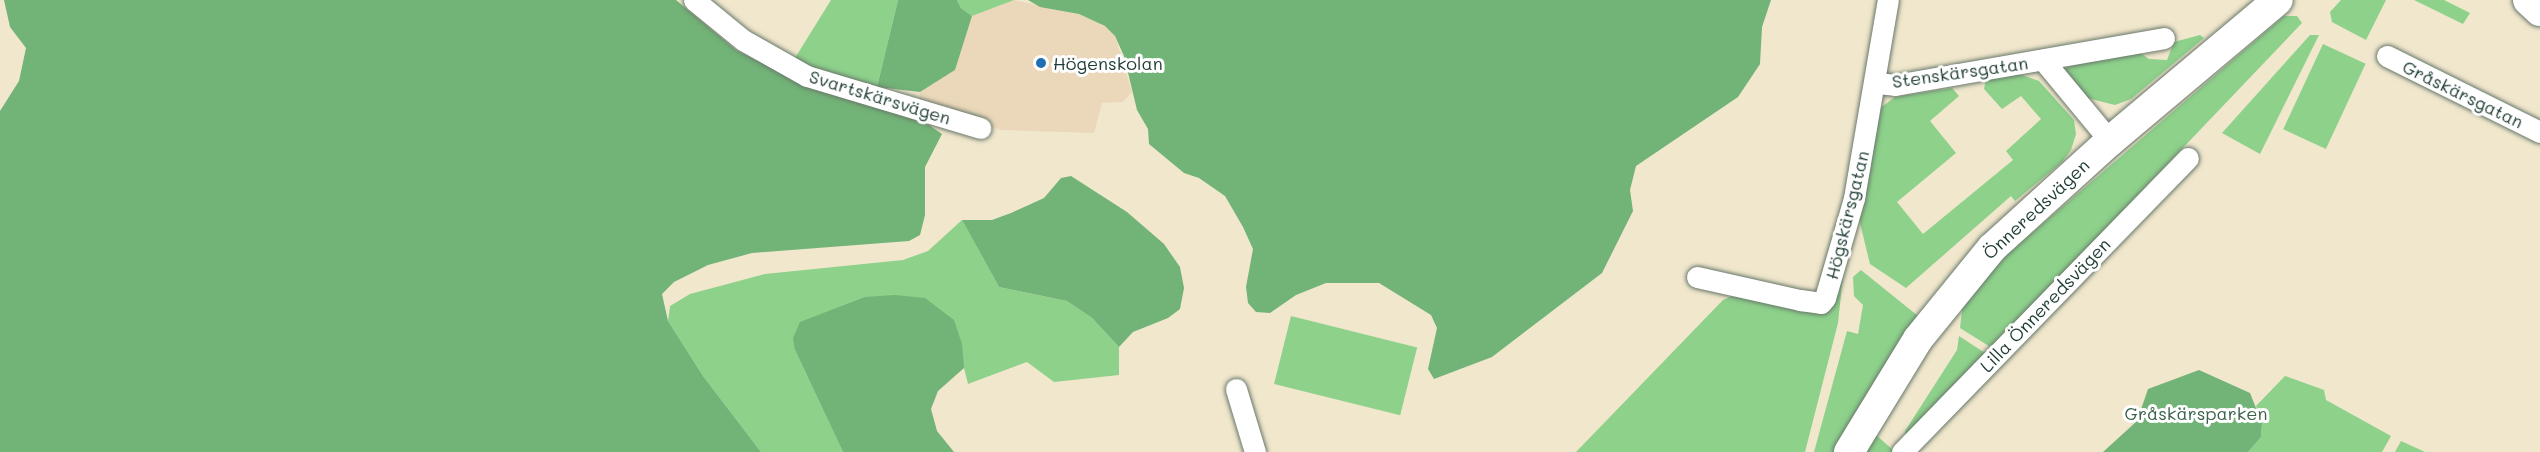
<!DOCTYPE html>
<html>
<head>
<meta charset="utf-8">
<style>
	body { margin:0 }
	#map { position:relative; width:2540px; height:452px; overflow:hidden; background:#f1e7cd; font-family:Mali,sans-serif }
	div>[style] { position:absolute }
	.built>* { inset:0; background:#ebd8ba }
	.green>* { inset:0; background:#8dd18b; transform-origin:0 0 }
	.forest>* { inset:0; background:#72b377 }
	.roads { filter:drop-shadow(0 0 2px #68786a) drop-shadow(0 0 2px #68786a) }
	.street>* { height:21px; margin:-10.5px; padding:0 10.5px; transform-origin:10.5px; border-radius:10.5px; background:#fff }
	.secondary>* { height:30px; margin:-15px; padding:0 15px; transform-origin:15px; border-radius:15px; background:#fff }
	.dots>* { width:16px; height:16px; translate:-50% -50%; box-sizing:border-box; border:3px solid #fff; border-radius:50% }
	span { translate:-50% -50%; white-space:nowrap; text-align:center; line-height:1.15; -webkit-text-stroke:6px #fff; paint-order:stroke }
	.poi-label { font-size:18px; color:#1f3d34 }
	.left { translate:0 -50%; text-align:left }
	.street-label { font-size:18px; color:#1f3d34 }
	.park-label { font-size:18px; color:#3a624a }
</style>
</head>
<body>
<div id="map">
	<div class="built">
		<i style="clip-path:polygon(1014px 0,1079px 14px,1105px 26px,1115px 36px,1132px 92px,1123px 102px,1102px 103px,1094px 133px,1001px 130px,920px 106px,920px 92px,955px 70px,972px 16px)"></i>
	</div>
	<div class="green">
		<i style="clip-path:polygon(831px 0,898px 0,877px 87px,817px 71px,795px 58px)"></i>
		<i style="clip-path:polygon(957px 0,1014px 0,972px 16px,961px 8px)"></i>
		<i style="clip-path:polygon(2341px 0,2386px 0,2366px 40px,2332px 22px,2330px 12px)"></i>
		<i style="clip-path:polygon(2414px 0,2444px 0,2470px 13px,2463px 24px)"></i>
		<i style="clip-path:polygon(2284px 16px,2297px 16px,2302px 23px,1992px 348px,1960px 328px,1963px 302px,2010px 252px)"></i>
		<i style="clip-path:polygon(2200px 35px,2204px 38px,2131px 99px,2115px 105px,2087px 98px,2066px 77px,2066px 69px,2077px 60px,2136px 50px,2149px 59px,2167px 60px,2174px 42px)"></i>
		<i style="clip-path:polygon(2310px 35px,2319px 35px,2260px 154px,2222px 133px)"></i>
		<i style="left:2323px;top:44px;width:47px;height:94px;rotate:25deg"></i>
		<i style="clip-path:polygon(2019px 74px,2039px 81px,2074px 120px,2076px 134px,2071px 150px,2062px 162px,2015px 201px,2011px 196px,1906px 288px,1870px 264px,1858px 215px,1879px 109px,1895px 97px,1952px 88px,1959px 96px,1930px 121px,1956px 153px,1897px 202px,1923px 234px,2013px 160px,2006px 151px,2041px 119px,2021px 96px,2002px 109px,1984px 89px,1986px 79px)"></i>
		<i style="clip-path:polygon(962px 220px,999px 287px,1067px 301px,1092px 318px,1119px 347px,1119px 375px,1054px 382px,1027px 362px,968px 384px,964px 368px,795px 350px,843px 452px,761px 452px,703px 376px,668px 321px,670px 306px,690px 294px,765px 274px,903px 260px,928px 251px)"></i>
		<i style="clip-path:polygon(1861px 270px,1918px 316px,1837px 452px,1814px 452px,1847px 331px,1858px 334px,1863px 305px,1854px 296px,1853px 277px)"></i>
		<i style="clip-path:polygon(1839px 276px,1843px 276px,1838px 323px,1805px 452px,1576px 452px,1723px 300px,1732px 296px,1756px 299px,1821px 312px)"></i>
		<i style="left:1291px;top:316px;width:130px;height:70px;rotate:14deg"></i>
		<i style="clip-path:polygon(1959px 336px,1988px 355px,1905px 439px,1905px 431px,1957px 350px)"></i>
		<i style="clip-path:polygon(2285px 376px,2324px 390px,2326px 400px,2391px 436px,2382px 452px,2248px 452px,2261px 437px,2262px 423px,2256px 406px)"></i>
		<i style="clip-path:polygon(1876px 435px,1893px 450px,1892px 452px,1865px 452px)"></i>
		<i style="clip-path:polygon(2401px 441px,2425px 452px,2395px 452px)"></i>
	</div>
	<div class="forest">
		<i style="clip-path:polygon(4px 0,676px 0,736px 50px,786px 75px,929px 125px,942px 134px,925px 167px,925px 215px,920px 235px,909px 241px,752px 253px,708px 265px,674px 282px,662px 294px,668px 321px,703px 376px,761px 452px,0 452px,0 111px,19px 81px,26px 48px,10px 27px)"></i>
		<i style="clip-path:polygon(898px 0,957px 0,961px 8px,972px 16px,955px 70px,920px 92px,877px 87px)"></i>
		<i style="clip-path:polygon(1028px 0,1771px 0,1762px 27px,1760px 64px,1738px 97px,1636px 166px,1630px 190px,1633px 211px,1602px 273px,1492px 357px,1434px 379px,1428px 369px,1437px 328px,1431px 315px,1379px 283px,1326px 283px,1296px 295px,1270px 313px,1256px 312px,1248px 303px,1246px 287px,1253px 249px,1243px 227px,1225px 196px,1199px 178px,1184px 173px,1149px 144px,1148px 129px,1137px 110px,1124px 56px,1115px 36px,1105px 26px,1079px 14px,1040px 7px)"></i>
		<i style="clip-path:polygon(1071px 176px,1127px 212px,1164px 244px,1180px 267px,1184px 288px,1180px 309px,1168px 318px,1133px 332px,1119px 347px,1092px 318px,1067px 301px,999px 287px,962px 220px,992px 220px,1011px 213px,1044px 198px,1061px 178px)"></i>
		<i style="clip-path:polygon(895px 295px,925px 298px,954px 320px,962px 344px,964px 368px,938px 391px,931px 409px,937px 431px,954px 452px,843px 452px,795px 350px,793px 338px,800px 322px,865px 297px)"></i>
		<i style="clip-path:polygon(2199px 370px,2250px 393px,2262px 423px,2261px 437px,2248px 452px,2103px 452px,2137px 421px,2148px 389px)"></i>
	</div>
	<div class="roads">
		<div class="street">
			<i style="left:694px;top:0;width:63px;rotate:39.2deg"></i>
			<i style="left:743px;top:40px;width:73px;rotate:29.4deg"></i>
			<i style="left:807px;top:76px;width:181px;rotate:16.7deg"></i>
			<i style="left:2387px;top:56px;width:171px;rotate:26.4deg"></i>
			<i style="left:2043px;top:60px;width:105px;rotate:50.4deg"></i>
			<i style="left:1877px;top:83px;width:18px;rotate:6deg"></i>
			<i style="left:1895px;top:85px;width:273px;rotate:-9.9deg"></i>
			<i style="left:1697px;top:277px;width:106px;rotate:12.6deg"></i>
			<i style="left:1800px;top:300px;width:21px;rotate:8deg"></i>
			<i style="left:1821px;top:303px;width:6px;rotate:-51deg"></i>
			<i style="left:1825px;top:298px;width:104px;rotate:-73.8deg"></i>
			<i style="left:1854px;top:198px;width:201px;rotate:-80.3deg"></i>
			<i style="left:1236px;top:389px;width:66px;rotate:73.2deg"></i>
			<i style="left:1902px;top:452px;width:410px;rotate:-45.8deg"></i>
		</div>
		<div class="secondary">
			<i style="left:2528px;top:0;width:16px;rotate:43deg"></i>
			<i style="left:1849px;top:452px;width:132px;rotate:-58.6deg"></i>
			<i style="left:1918px;top:339px;width:117px;rotate:-50.9deg"></i>
			<i style="left:1992px;top:248px;width:159px;rotate:-42.2deg"></i>
			<i style="left:2110px;top:141px;width:219px;rotate:-40deg"></i>
		</div>
	</div>
	<div class="dots">
		<i style="left:1041px;top:63px;background:#1f6fb2"></i>
	</div>
	<div class="poi-label">
		<span class="left" style="left:1053px;top:63px">Högenskolan</span>
	</div>
	<div class="street-label">
		<span style="left:1960px;top:72px;rotate:-8deg">Stenskärsgatan</span>
		<span style="left:2463px;top:94px;rotate:26deg">Gråskärsgatan</span>
		<span style="left:880px;top:97px;rotate:17deg">Svartskärsvägen</span>
		<span style="left:2036px;top:209px;rotate:-43deg">Önneredsvägen</span>
		<span style="left:1847px;top:215px;rotate:-76deg">Högskärsgatan</span>
		<span style="left:2045px;top:305px;rotate:-46deg">Lilla Önneredsvägen</span>
	</div>
	<div class="park-label">
		<span style="left:2196px;top:413px">Gråskärsparken</span>
	</div>
</div>
</body>
</html>
